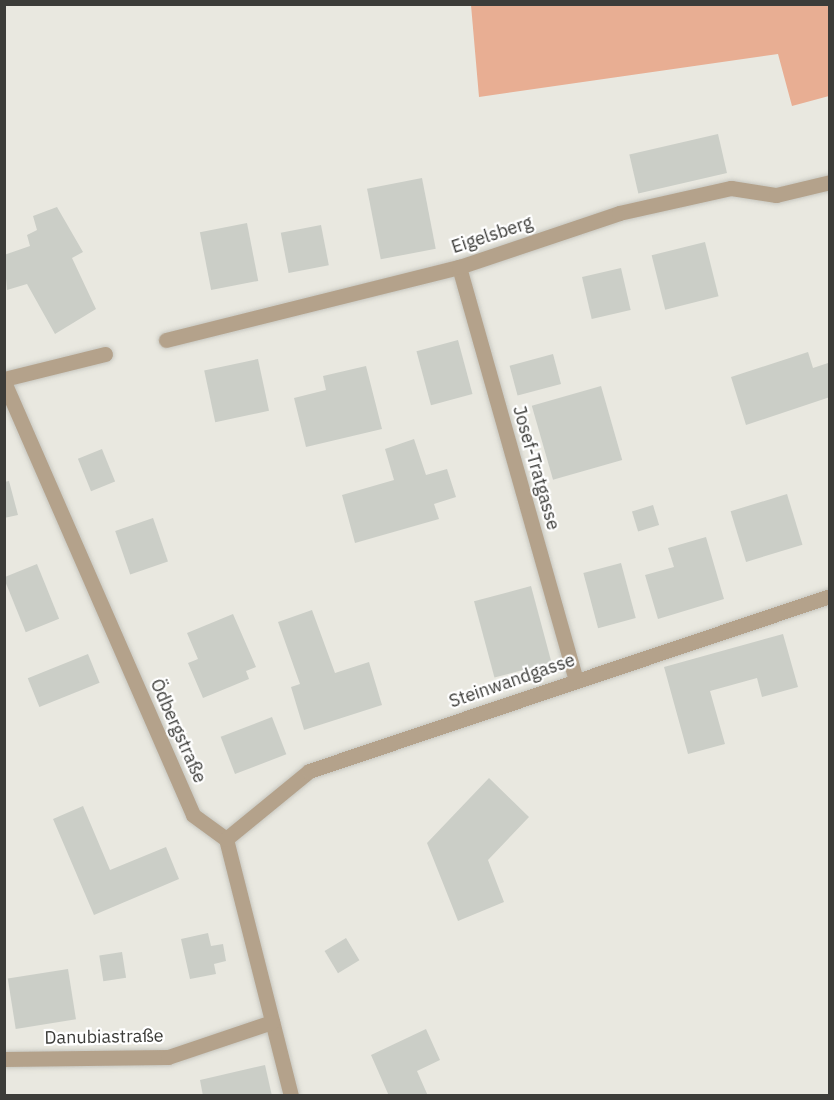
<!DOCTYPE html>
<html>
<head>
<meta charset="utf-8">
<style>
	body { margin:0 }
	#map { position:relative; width:834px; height:1100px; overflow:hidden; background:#e9e8e0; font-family:"IBM Plex Sans",sans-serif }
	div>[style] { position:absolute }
	.green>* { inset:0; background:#e8ae93 }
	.building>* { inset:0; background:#cbcec7; transform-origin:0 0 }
	.roads { filter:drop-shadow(0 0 2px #c6c6bf) drop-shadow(0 0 2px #c6c6bf) }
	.minor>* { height:15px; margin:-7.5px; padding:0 7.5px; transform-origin:7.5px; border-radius:7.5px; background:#b4a28b }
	span { translate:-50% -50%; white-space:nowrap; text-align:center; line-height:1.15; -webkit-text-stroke:4.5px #fff; paint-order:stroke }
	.street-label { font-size:18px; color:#3c3c39 }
	.frame { position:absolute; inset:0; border:6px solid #3c3c39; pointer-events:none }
</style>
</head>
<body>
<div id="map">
	<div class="green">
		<i style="clip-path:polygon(471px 5px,829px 5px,829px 96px,792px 106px,778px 54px,479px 97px)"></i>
	</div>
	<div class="building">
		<i style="left:718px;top:134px;width:40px;height:91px;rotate:77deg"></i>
		<i style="left:422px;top:178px;width:72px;height:56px;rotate:79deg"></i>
		<i style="clip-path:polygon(57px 207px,83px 252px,72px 258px,96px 309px,55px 334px,27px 284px,7px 290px,4px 255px,30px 246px,27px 235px,37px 230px,33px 216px)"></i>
		<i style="left:247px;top:223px;width:59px;height:48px;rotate:79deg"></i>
		<i style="left:321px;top:225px;width:41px;height:41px;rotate:79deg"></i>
		<i style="left:705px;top:242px;width:56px;height:55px;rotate:76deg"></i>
		<i style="left:621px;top:268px;width:43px;height:40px;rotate:77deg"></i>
		<i style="left:458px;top:340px;width:56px;height:43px;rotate:75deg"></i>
		<i style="clip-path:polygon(808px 352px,813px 368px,828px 363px,830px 397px,746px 425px,731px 377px)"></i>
		<i style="left:553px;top:354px;width:31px;height:45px;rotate:75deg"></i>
		<i style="left:258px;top:359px;width:53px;height:55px;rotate:78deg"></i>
		<i style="clip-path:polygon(366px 366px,382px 429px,306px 447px,294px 398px,326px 390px,323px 376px)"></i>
		<i style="left:601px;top:386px;width:77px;height:72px;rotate:74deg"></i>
		<i style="clip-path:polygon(414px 439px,426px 475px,447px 469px,456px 497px,434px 504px,439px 519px,355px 543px,342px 495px,394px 480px,385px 449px)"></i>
		<i style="left:102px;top:449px;width:35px;height:26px;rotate:68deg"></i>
		<i style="clip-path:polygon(9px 481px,18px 515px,4px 518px,4px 482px)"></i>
		<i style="left:787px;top:494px;width:53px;height:59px;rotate:73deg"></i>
		<i style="left:653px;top:505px;width:21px;height:22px;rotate:73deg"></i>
		<i style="left:153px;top:518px;width:46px;height:40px;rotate:71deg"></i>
		<i style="clip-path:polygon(706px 537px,724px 599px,658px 619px,645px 575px,674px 567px,668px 548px)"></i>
		<i style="left:621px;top:563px;width:57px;height:39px;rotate:75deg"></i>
		<i style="left:37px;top:564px;width:59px;height:36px;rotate:68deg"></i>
		<i style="left:531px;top:586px;width:79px;height:59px;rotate:75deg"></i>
		<i style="clip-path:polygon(312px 610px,335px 673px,369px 662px,382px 705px,304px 730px,291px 687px,300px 684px,278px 622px)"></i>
		<i style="clip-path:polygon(233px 614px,256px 667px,246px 671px,249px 679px,203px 698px,188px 663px,198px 659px,187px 633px)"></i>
		<i style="clip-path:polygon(783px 634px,798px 687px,762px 697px,757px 678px,710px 691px,725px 744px,688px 754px,664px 667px)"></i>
		<i style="left:88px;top:654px;width:31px;height:65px;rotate:68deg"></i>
		<i style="left:272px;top:717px;width:40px;height:55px;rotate:69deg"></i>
		<i style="clip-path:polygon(489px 778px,529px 817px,488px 860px,504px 902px,458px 921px,427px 843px)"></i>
		<i style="clip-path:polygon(83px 806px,110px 870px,166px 847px,179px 879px,94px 915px,53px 819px)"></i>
		<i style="clip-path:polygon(208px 933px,211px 946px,223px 944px,226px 961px,214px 964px,216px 974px,190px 979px,181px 939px)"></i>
		<i style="left:346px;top:938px;width:26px;height:25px;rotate:59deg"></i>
		<i style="left:122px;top:952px;width:26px;height:23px;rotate:81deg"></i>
		<i style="left:68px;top:969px;width:51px;height:61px;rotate:81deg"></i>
		<i style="clip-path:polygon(426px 1029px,440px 1060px,417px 1071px,428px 1096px,389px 1096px,371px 1055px)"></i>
		<i style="clip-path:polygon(265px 1065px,272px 1096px,203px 1096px,200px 1080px)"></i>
	</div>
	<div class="roads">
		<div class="minor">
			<i style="left:459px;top:267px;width:429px;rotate:74.2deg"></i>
			<i style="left:166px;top:340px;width:302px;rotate:-14deg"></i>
			<i style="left:459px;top:267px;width:169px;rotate:-18.6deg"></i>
			<i style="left:619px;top:213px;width:115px;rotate:-12.6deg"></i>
			<i style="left:731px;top:188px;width:46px;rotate:8.8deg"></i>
			<i style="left:776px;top:195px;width:56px;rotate:-13.5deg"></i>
			<i style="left:4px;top:379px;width:104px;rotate:-13.9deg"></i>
			<i style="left:4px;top:382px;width:472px;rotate:66.4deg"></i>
			<i style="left:193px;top:815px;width:41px;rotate:36deg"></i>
			<i style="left:226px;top:839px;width:265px;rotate:75.8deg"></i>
			<i style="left:226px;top:839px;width:107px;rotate:-39.3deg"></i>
			<i style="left:309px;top:771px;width:550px;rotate:-18.57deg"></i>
			<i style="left:4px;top:1059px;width:164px;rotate:-0.7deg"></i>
			<i style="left:168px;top:1057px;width:110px;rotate:-18.6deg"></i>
		</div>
	</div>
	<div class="street-label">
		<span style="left:492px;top:235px;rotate:-18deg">Eigelsberg</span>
		<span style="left:536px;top:468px;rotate:74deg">Josef-Tratgasse</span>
		<span style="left:512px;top:681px;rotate:-19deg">Steinwandgasse</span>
		<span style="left:178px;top:731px;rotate:66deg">Ödbergstraße</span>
		<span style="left:104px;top:1037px;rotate:-1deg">Danubiastraße</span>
	</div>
	<div class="frame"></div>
</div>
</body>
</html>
